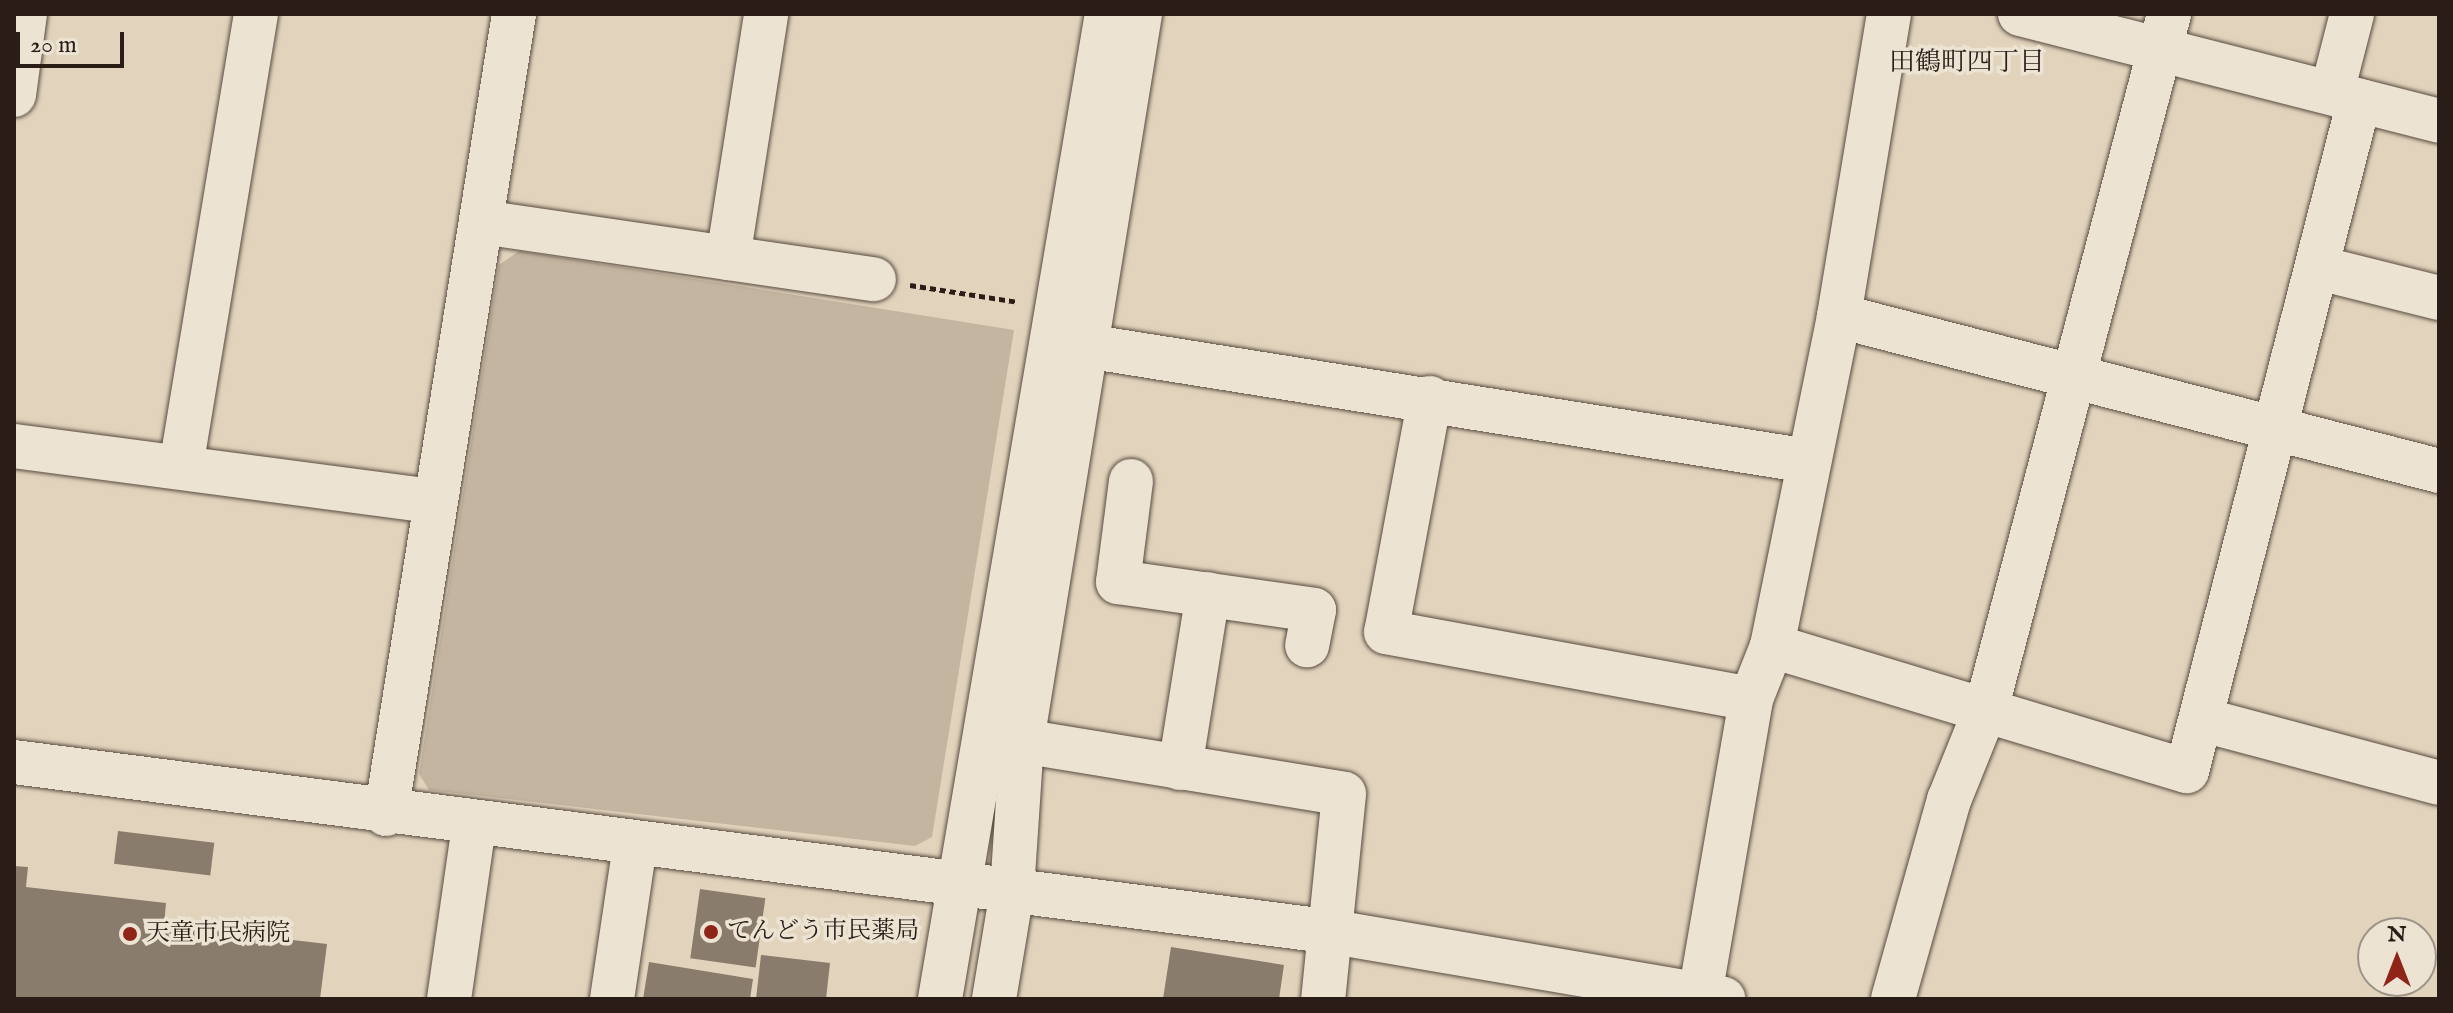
<!DOCTYPE html>
<html>
<head>
<meta charset="utf-8">
<style>
	body { margin:0 }
	#map { position:relative; width:2453px; height:1013px; overflow:hidden; background:#e2d4bc; font-family:"IM FELL English","Noto Serif JP",serif }
	div>[style] { position:absolute }
	.green>* { inset:0; background:#c3b5a0 }
	.building>* { inset:0; background:#8a7c6d; transform-origin:0 0 }
	.path>* { height:5px; margin-top:-2.5px; transform-origin:0; background:repeating-linear-gradient(90deg,#2a1d18 0 6px,transparent 0 10px) }
	.roads { filter:drop-shadow(0 0 2px #584b41) drop-shadow(0 0 2px #584b41) }
	.minor>* { height:44px; margin:-22px; padding:0 22px; transform-origin:22px; border-radius:22px; background:#ece3d3 }
	.dots>* { width:22px; height:22px; translate:-50% -50%; box-sizing:border-box; border:4px solid #ece3d3; border-radius:50% }
	span { translate:-50% -50%; white-space:nowrap; text-align:center; line-height:1.15; -webkit-text-stroke:7px #ece3d3; paint-order:stroke }
	.poi-label { font-size:24px; color:#2a1d18 }
	.left { translate:0 -50%; text-align:left }
	.neighbourhood-label { font-size:26px; color:#2a1d18 }
	.frame { position:absolute; inset:0; border:16px solid #2a1d18; pointer-events:none }
	.north { position:absolute; left:2357px; top:917px; width:80px; height:80px; box-sizing:border-box; background:#ece3d3; border:2px solid #9e9488; border-radius:50%; rotate:0deg; font-size:22px; font-weight:700; line-height:32px; text-align:center; color:#2a1d18 }
	.north::after { content:''; display:block; margin:auto; width:28px; height:36px; background:#8f2418; clip-path:polygon(50% 0,100% 100%,50% 72%,0 100%) }
	.scale { position:absolute; left:16px; top:32px; width:108px; height:36px; box-sizing:border-box; border:4px solid #2a1d18; border-top:0; padding-left:10px; font-size:24px; line-height:28px; white-space:nowrap; color:#2a1d18; -webkit-text-stroke:6px #ece3d3; paint-order:stroke }
</style>
</head>
<body>
<div id="map">
	<div class="green">
		<i style="clip-path:polygon(519px 251px,1014px 330px,932px 837px,915px 846px,429px 790px,419px 774px,499px 265px)"></i>
	</div>
	<div class="building">
		<i style="left:118px;top:831px;width:97px;height:33px;rotate:7deg"></i>
		<i style="clip-path:polygon(14px 866px,28px 867px,26px 887px,166px 903px,164px 925px,327px 944px,320px 999px,14px 999px)"></i>
		<i style="left:700px;top:889px;width:66px;height:70px;rotate:8deg"></i>
		<i style="clip-path:polygon(1171px 947px,1284px 965px,1279px 999px,1163px 999px)"></i>
		<i style="clip-path:polygon(761px 955px,830px 963px,826px 999px,756px 999px)"></i>
		<i style="clip-path:polygon(649px 962px,753px 979px,750px 999px,643px 999px)"></i>
	</div>
	<div class="path">
		<i style="left:910px;top:285px;width:109px;rotate:8.9deg"></i>
	</div>
	<div class="roads">
		<div class="minor">
			<i style="left:2020px;top:14px;width:432px;rotate:14.3deg"></i>
			<i style="left:2332px;top:92px;width:81px;rotate:-75.6deg"></i>
			<i style="left:14px;top:95px;width:82px;rotate:-82.3deg"></i>
			<i style="left:481px;top:222px;width:397px;rotate:8.3deg"></i>
			<i style="left:728px;top:258px;width:247px;rotate:-81.1deg"></i>
			<i style="left:2319px;top:268px;width:124px;rotate:14deg"></i>
			<i style="left:1839px;top:316px;width:620px;rotate:14.48deg"></i>
			<i style="left:1086px;top:346px;width:731px;rotate:9.05deg"></i>
			<i style="left:1430px;top:398px;width:238px;rotate:100.6deg"></i>
			<i style="left:1386px;top:632px;width:371px;rotate:10.4deg"></i>
			<i style="left:14px;top:446px;width:423px;rotate:7.5deg"></i>
			<i style="left:181px;top:467px;width:459px;rotate:-80.6deg"></i>
			<i style="left:1131px;top:481px;width:102px;rotate:97.3deg"></i>
			<i style="left:1118px;top:582px;width:198px;rotate:8.1deg"></i>
			<i style="left:1314px;top:610px;width:36px;rotate:101deg"></i>
			<i style="left:1772px;top:646px;width:433px;rotate:16.8deg"></i>
			<i style="left:2187px;top:771px;width:692px;rotate:-75.6deg"></i>
			<i style="left:2203px;top:720px;width:244px;rotate:14.9deg"></i>
			<i style="left:1022px;top:741px;width:326px;rotate:9.3deg"></i>
			<i style="left:1344px;top:794px;width:206px;rotate:95.8deg"></i>
			<i style="left:14px;top:762px;width:1330px;rotate:7.34deg"></i>
			<i style="left:1333px;top:932px;width:396px;rotate:9.7deg"></i>
			<i style="left:1180px;top:768px;width:176px;rotate:-80.9deg"></i>
			<i style="left:386px;top:814px;width:810px;rotate:-80.91deg"></i>
			<i style="left:1700px;top:995px;width:300px;rotate:-80.2deg"></i>
			<i style="left:1751px;top:699px;width:57px;rotate:-68.4deg"></i>
			<i style="left:1772px;top:646px;width:337px;rotate:-78.5deg"></i>
			<i style="left:1839px;top:316px;width:306px;rotate:-80.6deg"></i>
			<i style="left:449px;top:999px;width:176px;rotate:-81.8deg"></i>
			<i style="left:612px;top:999px;width:155px;rotate:-81.5deg"></i>
			<i style="left:940px;top:999px;width:999px;rotate:-80.38deg"></i>
			<i style="left:994px;top:999px;width:109px;rotate:-80.5deg"></i>
			<i style="left:1012px;top:891px;width:150px;rotate:-86.2deg"></i>
			<i style="left:1022px;top:741px;width:737px;rotate:-80.78deg"></i>
			<i style="left:1893px;top:999px;width:207px;rotate:-74.3deg"></i>
			<i style="left:1949px;top:800px;width:101px;rotate:-68deg"></i>
			<i style="left:1987px;top:706px;width:716px;rotate:-75.26deg"></i>
		</div>
	</div>
	<div class="dots">
		<i style="left:711px;top:932px;background:#8f2418"></i>
		<i style="left:130px;top:934px;background:#8f2418"></i>
	</div>
	<div class="poi-label">
		<span class="left" style="left:727px;top:932px">てんどう市民薬局</span>
		<span class="left" style="left:146px;top:934px">天童市民病院</span>
	</div>
	<div class="neighbourhood-label">
		<span style="left:1967px;top:63px">田鶴町四丁目</span>
	</div>
	<div class="frame"></div>
	<div class="north">N</div>
	<div class="scale">20 m</div>
</div>
</body>
</html>
